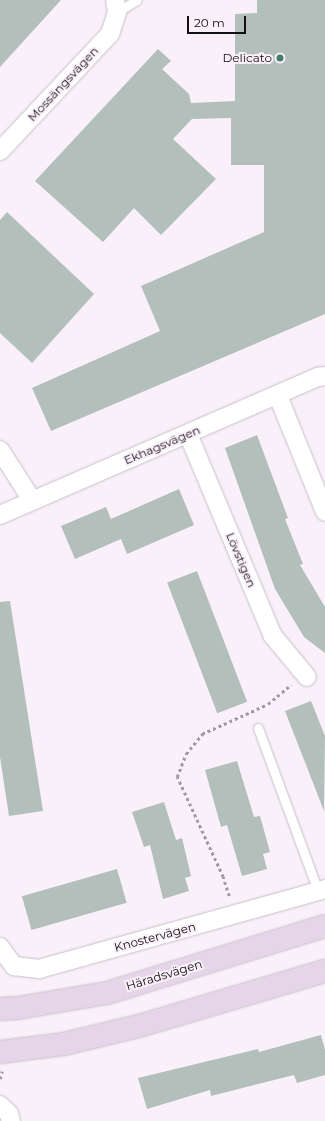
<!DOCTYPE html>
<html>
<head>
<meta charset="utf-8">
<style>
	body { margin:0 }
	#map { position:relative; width:325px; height:1121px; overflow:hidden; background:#f9f0f9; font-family:Montserrat,sans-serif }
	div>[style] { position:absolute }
	.building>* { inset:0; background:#b3bfbb; transform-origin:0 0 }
	.path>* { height:2.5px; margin-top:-1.25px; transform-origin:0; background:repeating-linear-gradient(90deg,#a09aa0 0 3px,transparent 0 6px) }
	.roads { filter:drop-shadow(0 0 1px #c8c0c9) drop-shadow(0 0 1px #c8c0c9) }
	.service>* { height:9px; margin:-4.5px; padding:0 4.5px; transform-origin:4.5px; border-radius:4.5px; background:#fff }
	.minor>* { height:18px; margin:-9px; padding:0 9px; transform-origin:9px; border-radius:9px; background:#fff }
	.secondary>* { height:22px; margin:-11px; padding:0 11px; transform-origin:11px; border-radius:11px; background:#e6d5e8 }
	.dots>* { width:11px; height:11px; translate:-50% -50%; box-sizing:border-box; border:2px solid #f9f0f9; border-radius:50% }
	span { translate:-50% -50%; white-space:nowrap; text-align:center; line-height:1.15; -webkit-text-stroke:4px #f9f0f9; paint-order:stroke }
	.poi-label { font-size:12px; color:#131013 }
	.right { translate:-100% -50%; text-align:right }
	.street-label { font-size:12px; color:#131013 }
	.scale { position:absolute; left:187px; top:16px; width:59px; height:18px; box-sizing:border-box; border:2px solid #131013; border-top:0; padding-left:5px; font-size:12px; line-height:14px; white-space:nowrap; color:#131013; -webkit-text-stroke:3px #f9f0f9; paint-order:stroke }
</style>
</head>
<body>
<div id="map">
	<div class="building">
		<i style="clip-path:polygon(0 0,61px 0,0 67px)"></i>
		<i style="clip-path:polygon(257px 0,325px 0,325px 314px,51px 431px,32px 388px,160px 331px,141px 286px,264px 232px,264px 165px,231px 165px,231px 118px,192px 119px,173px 139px,216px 179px,161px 235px,134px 208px,103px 242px,35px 181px,158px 49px,171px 61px,162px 69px,189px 94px,191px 103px,235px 101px,235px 14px,257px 13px)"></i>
		<i style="clip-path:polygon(7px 212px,94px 294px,32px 363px,0 333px,0 220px)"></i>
		<i style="clip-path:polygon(257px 435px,288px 518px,285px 519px,303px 564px,300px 565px,325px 607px,325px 653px,304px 637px,275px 589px,225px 448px)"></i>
		<i style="clip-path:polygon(179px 489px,194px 525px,127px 554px,121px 539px,75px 559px,61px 526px,106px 507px,111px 519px)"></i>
		<i style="left:197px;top:571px;width:140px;height:32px;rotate:69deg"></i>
		<i style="clip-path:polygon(10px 601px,43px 811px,9px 816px,0 757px,0 602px)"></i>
		<i style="clip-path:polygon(311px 701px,325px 736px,324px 811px,285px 711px)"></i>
		<i style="clip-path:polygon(237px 761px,254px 817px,260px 816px,270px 852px,263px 854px,267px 869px,242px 876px,227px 825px,221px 827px,205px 770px)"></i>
		<i style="clip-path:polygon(164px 802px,176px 840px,182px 838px,191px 876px,185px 878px,189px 891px,163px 899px,150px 845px,144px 847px,132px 812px)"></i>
		<i style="left:117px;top:869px;width:35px;height:99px;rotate:74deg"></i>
		<i style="clip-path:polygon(321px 1035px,325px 1050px,325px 1075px,297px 1083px,294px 1075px,211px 1096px,210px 1090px,147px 1109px,138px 1078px,258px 1049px,259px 1052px)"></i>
	</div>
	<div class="path">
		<i style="left:229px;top:896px;width:20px;rotate:-108deg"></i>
		<i style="left:223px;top:877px;width:110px;rotate:-114.7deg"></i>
		<i style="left:177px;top:777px;width:25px;rotate:-69deg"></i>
		<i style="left:186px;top:754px;width:26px;rotate:-51deg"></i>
		<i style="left:202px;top:734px;width:72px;rotate:-24.4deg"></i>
		<i style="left:268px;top:704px;width:30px;rotate:-40deg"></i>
		<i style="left:0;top:1079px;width:8px;rotate:-76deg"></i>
	</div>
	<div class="roads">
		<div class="service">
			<i style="left:117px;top:12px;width:23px;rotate:-31deg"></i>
			<i style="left:258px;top:728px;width:174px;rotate:69.8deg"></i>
		</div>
		<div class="minor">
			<i style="left:0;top:151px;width:161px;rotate:-46.8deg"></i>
			<i style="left:110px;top:34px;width:23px;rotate:-72deg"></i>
			<i style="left:117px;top:12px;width:12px;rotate:-99deg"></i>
			<i style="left:278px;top:396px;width:125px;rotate:67.9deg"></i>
			<i style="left:188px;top:434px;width:219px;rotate:67.2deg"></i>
			<i style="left:273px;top:636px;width:53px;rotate:50.3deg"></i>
			<i style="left:0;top:450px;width:59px;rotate:57.4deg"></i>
			<i style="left:0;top:515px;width:347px;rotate:-23.5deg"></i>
			<i style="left:318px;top:377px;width:7px;rotate:-8deg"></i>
			<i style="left:0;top:947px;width:24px;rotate:54deg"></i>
			<i style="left:14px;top:966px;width:25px;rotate:7deg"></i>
			<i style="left:39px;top:969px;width:297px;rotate:-15.6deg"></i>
			<i style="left:0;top:1105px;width:13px;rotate:45deg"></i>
			<i style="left:9px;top:1114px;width:7px;rotate:74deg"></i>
		</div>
		<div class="secondary">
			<i style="left:0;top:1009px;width:18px;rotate:-3deg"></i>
			<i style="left:18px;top:1008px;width:90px;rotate:-9.6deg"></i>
			<i style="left:107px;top:993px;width:228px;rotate:-17.1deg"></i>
			<i style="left:0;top:1052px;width:64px;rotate:-7.1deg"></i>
			<i style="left:64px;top:1044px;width:77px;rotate:-13.5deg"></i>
			<i style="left:139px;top:1026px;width:194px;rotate:-16.5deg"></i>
		</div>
	</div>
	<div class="dots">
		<i style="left:280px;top:58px;background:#407f6d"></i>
	</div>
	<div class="poi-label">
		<span class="right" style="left:272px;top:58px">Delicato</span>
	</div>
	<div class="street-label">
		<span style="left:63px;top:84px;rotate:-47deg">Mossängsvägen</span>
		<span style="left:162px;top:445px;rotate:-23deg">Ekhagsvägen</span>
		<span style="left:241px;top:560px;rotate:67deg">Lövstigen</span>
		<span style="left:155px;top:937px;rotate:-15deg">Knostervägen</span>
		<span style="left:164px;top:975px;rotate:-17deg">Häradsvägen</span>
	</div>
	<div class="scale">20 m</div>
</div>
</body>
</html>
